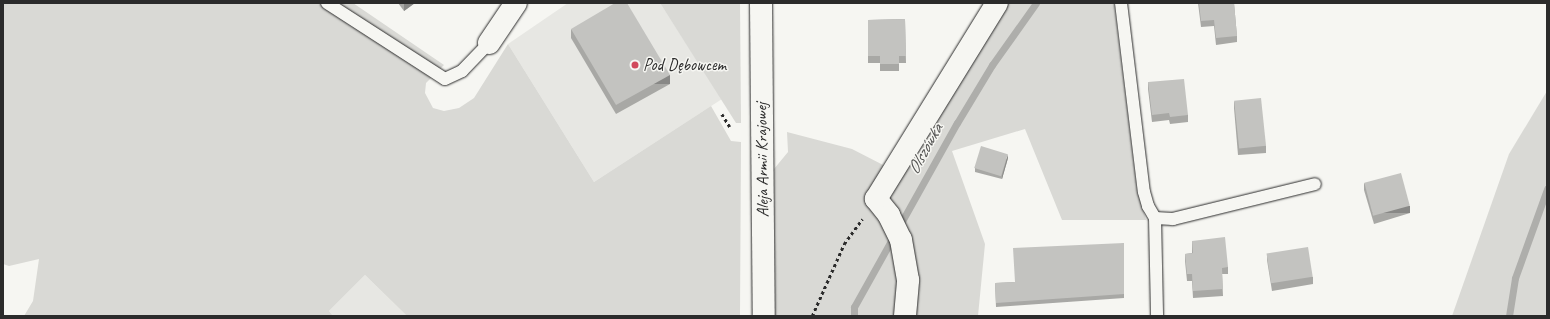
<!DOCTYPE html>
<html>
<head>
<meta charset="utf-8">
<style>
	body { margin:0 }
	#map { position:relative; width:1550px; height:319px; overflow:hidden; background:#f6f6f2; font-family:Caveat,sans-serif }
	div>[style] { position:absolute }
	.built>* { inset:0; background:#e7e7e3 }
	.green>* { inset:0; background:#d9d9d5 }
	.stream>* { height:7px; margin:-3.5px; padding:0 3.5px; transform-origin:3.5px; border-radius:3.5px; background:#aeaeab }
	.path>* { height:2.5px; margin-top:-1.25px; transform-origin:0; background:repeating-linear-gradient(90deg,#2b2b2b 0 3px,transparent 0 6px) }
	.roads { filter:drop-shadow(0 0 1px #2b2b2b) drop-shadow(0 0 1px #2b2b2b) }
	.lane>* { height:12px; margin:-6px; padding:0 6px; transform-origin:6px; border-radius:6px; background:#f6f6f2 }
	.street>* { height:22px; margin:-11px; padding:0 11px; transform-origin:11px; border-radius:11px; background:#f6f6f2 }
	.wall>* { inset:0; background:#a8a8a5 }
	.shaded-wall>* { inset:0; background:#888886; transform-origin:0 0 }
	.building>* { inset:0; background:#c3c3c0; transform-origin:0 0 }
	.dots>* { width:11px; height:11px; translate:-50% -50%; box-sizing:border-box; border:2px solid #f6f6f2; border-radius:50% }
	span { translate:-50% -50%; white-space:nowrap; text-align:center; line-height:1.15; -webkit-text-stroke:3px #f6f6f2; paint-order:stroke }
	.poi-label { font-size:17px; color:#2b2b2b }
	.left { translate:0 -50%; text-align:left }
	.street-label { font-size:17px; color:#2b2b2b }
	.water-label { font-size:18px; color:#525251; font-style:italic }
	.frame { position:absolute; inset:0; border:4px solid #2b2b2b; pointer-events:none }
</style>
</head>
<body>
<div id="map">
	<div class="built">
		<i style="clip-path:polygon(568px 3px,660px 3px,722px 99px,594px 182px,508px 44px)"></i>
		<i style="clip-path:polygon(365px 275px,407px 316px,333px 316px,329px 311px)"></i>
	</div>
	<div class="green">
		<i style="clip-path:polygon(3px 3px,353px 3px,444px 65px,426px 83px,425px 93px,433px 108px,444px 111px,459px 108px,474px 98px,508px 44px,594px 182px,711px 106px,731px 141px,741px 142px,740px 316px,407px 316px,365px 275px,329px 311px,333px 316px,24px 316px,33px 301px,39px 259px,9px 266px,3px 264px)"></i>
		<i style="clip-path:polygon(660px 3px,740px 3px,741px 123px,736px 123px)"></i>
		<i style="clip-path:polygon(1005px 3px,1114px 3px,1137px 190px,1146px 220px,1062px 220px,1025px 129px,952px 151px,985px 244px,978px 316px,912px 316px,884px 198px)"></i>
		<i style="clip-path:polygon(1547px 91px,1547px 316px,1452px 316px,1509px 154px)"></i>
		<i style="clip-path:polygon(787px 132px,852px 149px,889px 168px,869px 199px,896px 245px,899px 316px,775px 316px,774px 169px,788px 152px)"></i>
	</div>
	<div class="stream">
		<i style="left:854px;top:316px;width:9px;rotate:-90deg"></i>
		<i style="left:854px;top:307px;width:211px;rotate:-60.8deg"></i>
		<i style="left:957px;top:123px;width:68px;rotate:-58.9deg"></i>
		<i style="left:992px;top:65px;width:76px;rotate:-54.6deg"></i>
		<i style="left:1509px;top:316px;width:38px;rotate:-81deg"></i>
		<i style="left:1515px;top:278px;width:95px;rotate:-70.2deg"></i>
	</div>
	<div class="path">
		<i style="left:722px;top:114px;width:15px;rotate:58deg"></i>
		<i style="left:812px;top:316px;width:79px;rotate:-66deg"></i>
		<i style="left:844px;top:244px;width:31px;rotate:-54deg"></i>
	</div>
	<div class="roads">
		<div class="lane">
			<i style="left:327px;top:3px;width:140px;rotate:32.8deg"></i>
			<i style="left:445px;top:79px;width:19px;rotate:-25deg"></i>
			<i style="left:462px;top:71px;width:39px;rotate:-46deg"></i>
			<i style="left:1121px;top:3px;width:190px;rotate:83.1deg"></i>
			<i style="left:1144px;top:192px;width:15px;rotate:74deg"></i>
			<i style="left:1148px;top:206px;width:14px;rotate:60deg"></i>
			<i style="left:1155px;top:218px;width:18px;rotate:3deg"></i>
			<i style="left:1173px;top:219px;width:146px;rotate:-13.8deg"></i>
			<i style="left:1155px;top:218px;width:98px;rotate:88.8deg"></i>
		</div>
		<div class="street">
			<i style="left:761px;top:3px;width:313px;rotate:89.5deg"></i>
			<i style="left:489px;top:43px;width:48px;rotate:-56deg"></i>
			<i style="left:905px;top:316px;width:36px;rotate:-85deg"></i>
			<i style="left:908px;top:280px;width:41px;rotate:-99.9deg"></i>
			<i style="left:901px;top:240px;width:28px;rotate:-116deg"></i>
			<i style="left:889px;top:215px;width:21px;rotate:-129deg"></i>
			<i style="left:876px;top:199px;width:230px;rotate:-58.3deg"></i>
		</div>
	</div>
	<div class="wall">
		<i style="clip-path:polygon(398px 3px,415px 3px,404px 11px)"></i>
		<i style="clip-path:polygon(1198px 3px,1234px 3px,1237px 36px,1237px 42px,1216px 45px,1214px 26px,1201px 27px)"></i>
		<i style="clip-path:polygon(905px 19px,906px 63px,899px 63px,899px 71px,880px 71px,880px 63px,868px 63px,868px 20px)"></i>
		<i style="clip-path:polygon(571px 29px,670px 84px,616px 114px,571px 38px)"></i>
		<i style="clip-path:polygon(1148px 82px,1188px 115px,1188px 122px,1170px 124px,1169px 120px,1152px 122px,1148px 89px)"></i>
		<i style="clip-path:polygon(1234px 101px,1266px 146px,1266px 153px,1238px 155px,1234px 108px)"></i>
		<i style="clip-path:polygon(1008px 158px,1002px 179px,975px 172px,975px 168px)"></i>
		<i style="clip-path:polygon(1364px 183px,1410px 213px,1374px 224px,1364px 190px)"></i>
		<i style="clip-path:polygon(1192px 241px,1228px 267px,1228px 274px,1222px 274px,1223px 296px,1193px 298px,1192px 281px,1187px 281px,1185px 261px,1185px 254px,1192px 253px)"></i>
		<i style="clip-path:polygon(1124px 243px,1124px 298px,996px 307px,995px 283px,1015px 282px)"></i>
		<i style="clip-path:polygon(1267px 254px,1313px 277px,1313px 284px,1272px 291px,1267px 260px)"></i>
	</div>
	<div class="shaded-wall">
		<i style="clip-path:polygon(406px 3px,415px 3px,404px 11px,404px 4px)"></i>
		<i style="left:670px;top:75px;width:9px;height:62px;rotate:90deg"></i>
		<i style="clip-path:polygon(1008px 154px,1008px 158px,1002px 179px,1002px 176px)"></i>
		<i style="left:1410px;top:206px;width:7px;height:38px;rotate:90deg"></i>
	</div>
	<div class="building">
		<i style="clip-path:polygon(615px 3px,627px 3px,670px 75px,616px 105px,571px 29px)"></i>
		<i style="clip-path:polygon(1199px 3px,1234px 3px,1237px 36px,1216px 38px,1214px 20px,1201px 21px)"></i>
		<i style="clip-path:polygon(905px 19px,906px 56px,899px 56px,899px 64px,880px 64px,880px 56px,868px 56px,868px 20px)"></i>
		<i style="clip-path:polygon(1184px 79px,1188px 115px,1170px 117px,1169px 113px,1152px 115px,1148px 82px)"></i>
		<i style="left:1261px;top:98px;width:48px;height:27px;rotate:84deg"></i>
		<i style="left:981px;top:146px;width:28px;height:23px;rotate:17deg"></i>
		<i style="left:1401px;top:173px;width:34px;height:38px;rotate:75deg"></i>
		<i style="clip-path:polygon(1225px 237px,1228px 267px,1222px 268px,1223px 289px,1193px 291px,1192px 274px,1187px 274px,1185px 254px,1193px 253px,1192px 241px)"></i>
		<i style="clip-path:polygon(1124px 243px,1124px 294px,996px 303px,995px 283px,1015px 282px,1013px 248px)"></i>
		<i style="left:1308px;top:247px;width:30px;height:42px;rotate:81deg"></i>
	</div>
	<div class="dots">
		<i style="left:635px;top:65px;background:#d1495b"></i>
	</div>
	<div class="poi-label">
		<span class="left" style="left:643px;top:65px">Pod Dębowcem</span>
	</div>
	<div class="street-label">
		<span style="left:762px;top:160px;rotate:-91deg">Aleja Armii Krajowej</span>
	</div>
	<div class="water-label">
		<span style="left:925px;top:149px;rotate:-61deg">Olszówka</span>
	</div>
	<div class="frame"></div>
</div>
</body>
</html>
